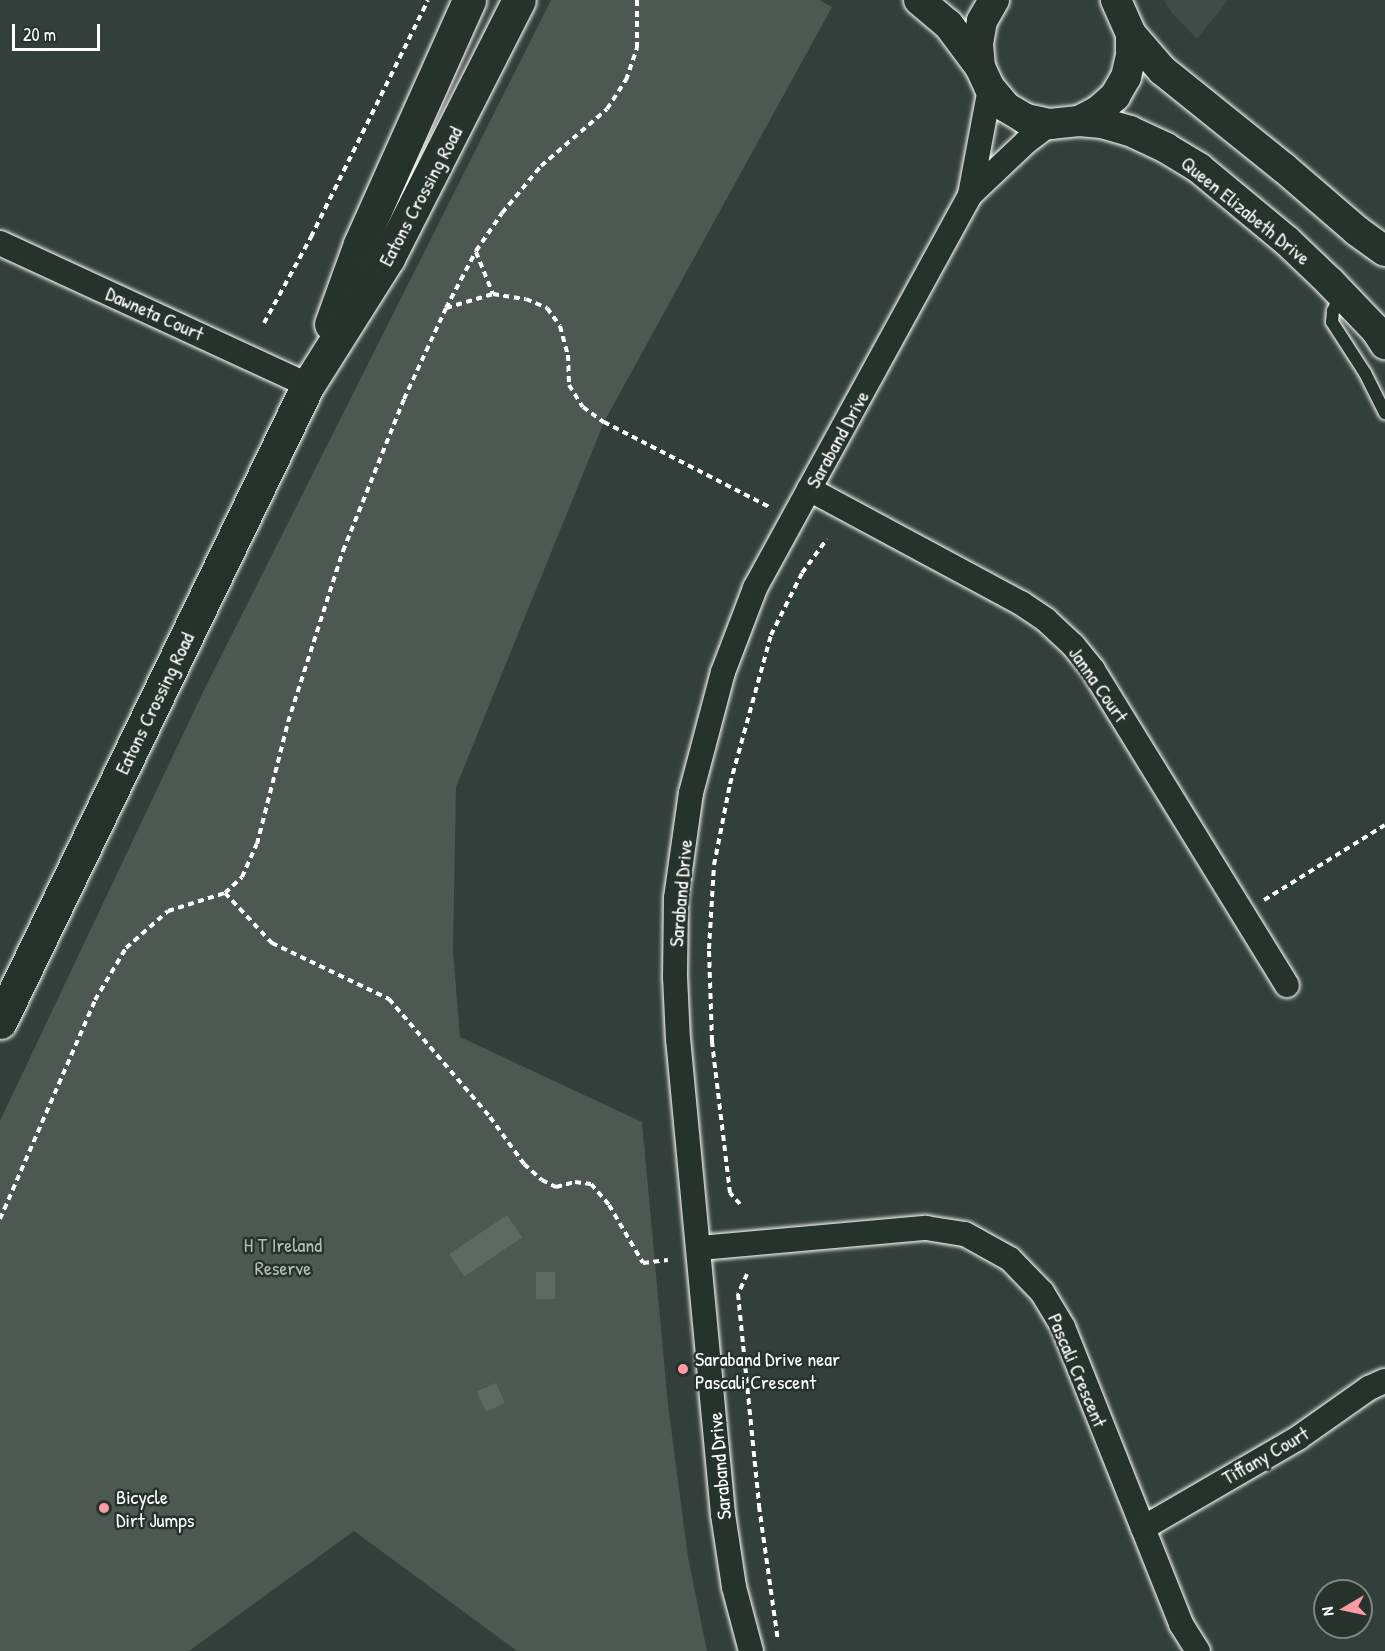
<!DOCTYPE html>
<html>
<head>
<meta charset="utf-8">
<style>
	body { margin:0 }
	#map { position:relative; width:1385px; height:1651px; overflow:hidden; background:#333f3a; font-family:"Patrick Hand",sans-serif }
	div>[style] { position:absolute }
	.built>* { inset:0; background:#404c47 }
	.green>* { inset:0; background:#4d5853 }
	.building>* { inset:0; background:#5f6964; transform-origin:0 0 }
	.path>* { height:4px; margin-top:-2px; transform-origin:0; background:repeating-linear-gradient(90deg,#fff 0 6px,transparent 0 10.5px) }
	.roads { filter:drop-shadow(0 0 2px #fff) drop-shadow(0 0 2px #fff) }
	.service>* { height:12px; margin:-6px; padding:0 6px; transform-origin:6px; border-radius:6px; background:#26332d }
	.minor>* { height:24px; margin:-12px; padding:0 12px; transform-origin:12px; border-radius:12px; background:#26332d }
	.tertiary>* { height:30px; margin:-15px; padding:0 15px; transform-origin:15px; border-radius:15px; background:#26332d }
	.primary>* { height:33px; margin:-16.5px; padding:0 16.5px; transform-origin:16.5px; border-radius:16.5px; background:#26332d }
	.dots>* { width:16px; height:16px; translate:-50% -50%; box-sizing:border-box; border:3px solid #26332d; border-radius:50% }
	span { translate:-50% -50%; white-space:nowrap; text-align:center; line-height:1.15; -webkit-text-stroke:5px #26332d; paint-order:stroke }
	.street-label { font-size:20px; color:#fff }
	.park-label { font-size:20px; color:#b8bcba }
	.poi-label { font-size:20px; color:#fff }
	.left { translate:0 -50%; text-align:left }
	.north { position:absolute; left:1313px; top:1579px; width:60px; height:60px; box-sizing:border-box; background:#26332d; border:2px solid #7d8581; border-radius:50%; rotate:261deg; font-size:16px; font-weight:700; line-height:24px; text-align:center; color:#fff }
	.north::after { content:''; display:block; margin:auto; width:21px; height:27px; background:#ff9aa2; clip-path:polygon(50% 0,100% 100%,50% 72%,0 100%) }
	.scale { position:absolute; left:12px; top:24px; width:88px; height:27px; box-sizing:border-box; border:3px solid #fff; border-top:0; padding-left:8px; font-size:18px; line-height:21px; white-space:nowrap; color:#fff; -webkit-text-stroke:4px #26332d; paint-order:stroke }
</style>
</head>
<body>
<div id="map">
	<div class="built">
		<i style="clip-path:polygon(1164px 0,1228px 0,1197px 39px,1171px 12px)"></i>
	</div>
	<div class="green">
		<i style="clip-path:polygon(551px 0,819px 0,832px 7px,604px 422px,456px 787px,453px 951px,460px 1037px,642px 1122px,668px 1405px,688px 1557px,707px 1651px,517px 1651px,354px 1531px,189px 1651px,0 1651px,0 1121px,204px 690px)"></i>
	</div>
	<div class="building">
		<i style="left:507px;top:1215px;width:27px;height:70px;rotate:56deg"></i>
		<i style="left:536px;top:1272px;width:19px;height:27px"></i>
		<i style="left:496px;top:1383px;width:22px;height:21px;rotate:66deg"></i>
	</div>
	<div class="path">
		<i style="left:476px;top:252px;width:45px;rotate:68deg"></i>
		<i style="left:446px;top:308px;width:49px;rotate:-16.6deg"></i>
		<i style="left:493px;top:294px;width:33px;rotate:9deg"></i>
		<i style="left:526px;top:299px;width:23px;rotate:23deg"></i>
		<i style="left:547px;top:308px;width:22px;rotate:54deg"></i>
		<i style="left:560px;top:326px;width:30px;rotate:75deg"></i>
		<i style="left:568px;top:355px;width:30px;rotate:88deg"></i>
		<i style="left:569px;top:385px;width:26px;rotate:58deg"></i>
		<i style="left:583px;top:407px;width:26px;rotate:36deg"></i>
		<i style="left:604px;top:422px;width:188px;rotate:27.2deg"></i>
		<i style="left:264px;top:323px;width:98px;rotate:-61.3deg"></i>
		<i style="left:311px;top:237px;width:264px;rotate:-63.7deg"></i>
		<i style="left:225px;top:893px;width:69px;rotate:46.8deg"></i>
		<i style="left:272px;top:943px;width:130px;rotate:25.6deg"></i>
		<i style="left:389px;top:999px;width:155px;rotate:49.4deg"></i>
		<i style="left:490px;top:1117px;width:58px;rotate:54.1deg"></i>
		<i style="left:524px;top:1164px;width:24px;rotate:42deg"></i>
		<i style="left:542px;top:1180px;width:16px;rotate:27deg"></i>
		<i style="left:556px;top:1187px;width:20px;rotate:-15deg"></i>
		<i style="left:575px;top:1182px;width:16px;rotate:7deg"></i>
		<i style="left:591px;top:1184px;width:28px;rotate:49deg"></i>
		<i style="left:609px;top:1205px;width:67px;rotate:59.6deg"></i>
		<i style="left:643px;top:1263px;width:25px;rotate:-7deg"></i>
		<i style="left:1264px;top:900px;width:142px;rotate:-31.8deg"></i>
		<i style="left:740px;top:1204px;width:15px;rotate:-132deg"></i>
		<i style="left:730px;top:1193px;width:153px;rotate:-96.8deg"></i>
		<i style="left:712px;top:1041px;width:92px;rotate:-91.9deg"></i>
		<i style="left:709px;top:949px;width:84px;rotate:-86.6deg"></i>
		<i style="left:714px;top:865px;width:83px;rotate:-78.8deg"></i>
		<i style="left:730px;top:784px;width:155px;rotate:-74.6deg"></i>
		<i style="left:771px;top:635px;width:69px;rotate:-63.4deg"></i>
		<i style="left:802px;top:573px;width:42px;rotate:-53.7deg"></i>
		<i style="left:0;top:1219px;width:239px;rotate:-66.5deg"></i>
		<i style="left:95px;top:1000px;width:61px;rotate:-59.2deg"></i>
		<i style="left:126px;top:948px;width:56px;rotate:-41.4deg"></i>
		<i style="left:168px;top:911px;width:60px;rotate:-17.5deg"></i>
		<i style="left:225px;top:893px;width:23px;rotate:-43deg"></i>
		<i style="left:242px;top:877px;width:36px;rotate:-66deg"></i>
		<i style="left:257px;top:844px;width:126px;rotate:-75.7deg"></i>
		<i style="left:288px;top:722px;width:180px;rotate:-72.2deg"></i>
		<i style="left:343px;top:551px;width:164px;rotate:-68.1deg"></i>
		<i style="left:404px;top:399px;width:100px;rotate:-65.2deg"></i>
		<i style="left:446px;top:308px;width:64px;rotate:-62.2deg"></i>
		<i style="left:476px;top:251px;width:46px;rotate:-55.6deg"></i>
		<i style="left:502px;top:213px;width:61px;rotate:-50.3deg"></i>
		<i style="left:541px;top:166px;width:87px;rotate:-40.8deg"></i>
		<i style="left:607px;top:109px;width:35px;rotate:-57deg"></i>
		<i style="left:626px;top:80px;width:34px;rotate:-71deg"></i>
		<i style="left:637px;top:48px;width:48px;rotate:-90deg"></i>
		<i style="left:747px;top:1274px;width:22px;rotate:114deg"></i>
		<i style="left:738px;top:1294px;width:213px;rotate:84.3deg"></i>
		<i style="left:759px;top:1506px;width:136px;rotate:82deg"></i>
	</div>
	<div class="roads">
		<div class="service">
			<i style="left:1341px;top:295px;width:18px;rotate:117deg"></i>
			<i style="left:1333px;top:311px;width:11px;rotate:95deg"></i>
			<i style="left:1332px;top:322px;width:61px;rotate:57.1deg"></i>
			<i style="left:1365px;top:373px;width:45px;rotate:63.4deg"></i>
		</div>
		<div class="minor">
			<i style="left:970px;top:195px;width:109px;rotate:-79.4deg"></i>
			<i style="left:0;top:243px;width:339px;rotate:24.8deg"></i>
			<i style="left:809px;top:489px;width:241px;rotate:28.3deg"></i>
			<i style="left:1021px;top:603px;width:30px;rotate:34deg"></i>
			<i style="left:1046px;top:620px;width:37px;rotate:43deg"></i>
			<i style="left:1073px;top:645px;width:32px;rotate:51deg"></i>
			<i style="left:1093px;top:670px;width:370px;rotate:58.4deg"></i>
			<i style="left:700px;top:1248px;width:227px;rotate:-5.1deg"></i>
			<i style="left:926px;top:1228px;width:39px;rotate:9deg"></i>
			<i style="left:965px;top:1234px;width:51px;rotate:29.1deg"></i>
			<i style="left:1010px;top:1259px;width:46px;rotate:45.9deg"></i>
			<i style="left:1042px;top:1292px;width:41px;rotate:59deg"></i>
			<i style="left:1063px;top:1327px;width:320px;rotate:68.3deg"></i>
			<i style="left:1181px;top:1624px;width:32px;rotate:58deg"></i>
			<i style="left:1143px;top:1528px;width:179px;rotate:-30.1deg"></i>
			<i style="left:1298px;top:1438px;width:87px;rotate:-35.2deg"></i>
			<i style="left:1369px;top:1388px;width:17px;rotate:-24deg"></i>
			<i style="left:751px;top:1651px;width:66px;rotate:-104.9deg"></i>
			<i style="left:734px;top:1587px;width:74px;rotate:-98.6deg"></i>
			<i style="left:723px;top:1514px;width:476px;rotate:-95.4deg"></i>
			<i style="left:678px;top:1040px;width:63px;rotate:-92.7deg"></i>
			<i style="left:675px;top:977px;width:79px;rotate:-89.3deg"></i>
			<i style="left:676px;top:898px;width:106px;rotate:-81.9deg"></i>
			<i style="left:691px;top:793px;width:125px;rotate:-75.2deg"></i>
			<i style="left:723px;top:672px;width:90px;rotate:-69.1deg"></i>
			<i style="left:755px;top:588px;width:448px;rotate:-61.3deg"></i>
			<i style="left:970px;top:195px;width:77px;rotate:-43.4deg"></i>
			<i style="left:1026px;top:142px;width:30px;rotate:-37deg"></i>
		</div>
		<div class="tertiary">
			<i style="left:919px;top:0;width:38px;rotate:40deg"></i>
			<i style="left:948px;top:24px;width:54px;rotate:53.3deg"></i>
			<i style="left:994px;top:0;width:24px;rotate:120deg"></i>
			<i style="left:982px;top:21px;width:23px;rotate:100deg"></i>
			<i style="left:978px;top:44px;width:23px;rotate:85deg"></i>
			<i style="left:980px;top:67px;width:23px;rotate:65deg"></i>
			<i style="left:990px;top:88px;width:25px;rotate:50deg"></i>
			<i style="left:1006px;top:107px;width:23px;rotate:31deg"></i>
			<i style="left:1026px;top:119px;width:25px;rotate:12deg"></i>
			<i style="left:1050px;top:124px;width:29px;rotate:-6deg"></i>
			<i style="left:1079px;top:121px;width:21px;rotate:-28deg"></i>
			<i style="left:1098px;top:111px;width:23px;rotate:-41deg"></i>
			<i style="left:1115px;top:96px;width:22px;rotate:-60deg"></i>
			<i style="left:1126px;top:77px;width:22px;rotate:-77deg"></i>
			<i style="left:1131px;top:56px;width:22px;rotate:-90deg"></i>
			<i style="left:1131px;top:34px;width:37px;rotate:-114deg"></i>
			<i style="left:1131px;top:34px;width:48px;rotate:49.3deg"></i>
			<i style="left:1162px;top:70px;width:156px;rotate:38.8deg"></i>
			<i style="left:1284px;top:168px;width:96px;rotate:40.8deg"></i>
			<i style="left:1357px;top:231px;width:34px;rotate:36deg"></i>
			<i style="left:1079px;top:121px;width:23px;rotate:5deg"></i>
			<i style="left:1102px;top:123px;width:29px;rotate:16deg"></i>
			<i style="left:1130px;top:131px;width:40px;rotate:25deg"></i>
			<i style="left:1166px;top:148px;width:39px;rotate:31deg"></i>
			<i style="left:1199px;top:168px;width:114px;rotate:39.7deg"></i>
			<i style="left:1287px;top:241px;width:58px;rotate:43.6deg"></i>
			<i style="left:1329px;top:281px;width:68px;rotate:46.2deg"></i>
			<i style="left:1376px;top:330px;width:17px;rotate:57deg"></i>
		</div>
		<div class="primary">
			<i style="left:331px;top:324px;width:85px;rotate:-70.1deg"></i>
			<i style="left:360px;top:244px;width:267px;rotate:-65.9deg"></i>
			<i style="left:0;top:1022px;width:708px;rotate:-64.2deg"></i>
			<i style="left:308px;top:385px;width:150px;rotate:-57.8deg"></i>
			<i style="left:388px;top:258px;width:289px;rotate:-63.1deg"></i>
		</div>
	</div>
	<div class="dots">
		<i style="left:683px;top:1369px;background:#ff9aa2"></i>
		<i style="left:104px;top:1508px;background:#ff9aa2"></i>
	</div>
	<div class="street-label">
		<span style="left:420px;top:196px;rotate:-62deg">Eatons Crossing Road</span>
		<span style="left:1246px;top:210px;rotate:39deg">Queen Elizabeth Drive</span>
		<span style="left:155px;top:313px;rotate:24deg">Dawneta Court</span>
		<span style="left:837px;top:439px;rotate:-61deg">Saraband Drive</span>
		<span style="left:1099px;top:684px;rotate:55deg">Janna Court</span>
		<span style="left:154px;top:703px;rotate:-64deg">Eatons Crossing Road</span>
		<span style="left:680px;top:893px;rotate:-85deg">Saraband Drive</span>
		<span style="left:1078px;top:1370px;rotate:67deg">Pascali Crescent</span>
		<span style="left:1265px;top:1455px;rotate:-30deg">Tiffany Court</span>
		<span style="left:719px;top:1466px;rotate:-95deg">Saraband Drive</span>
	</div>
	<div class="park-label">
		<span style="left:283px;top:1256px">H T Ireland<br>Reserve</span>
	</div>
	<div class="poi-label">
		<span class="left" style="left:695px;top:1370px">Saraband Drive near<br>Pascali Crescent</span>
		<span class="left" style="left:116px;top:1508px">Bicycle<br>Dirt Jumps</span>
	</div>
	<div class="north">N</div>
	<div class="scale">20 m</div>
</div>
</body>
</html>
